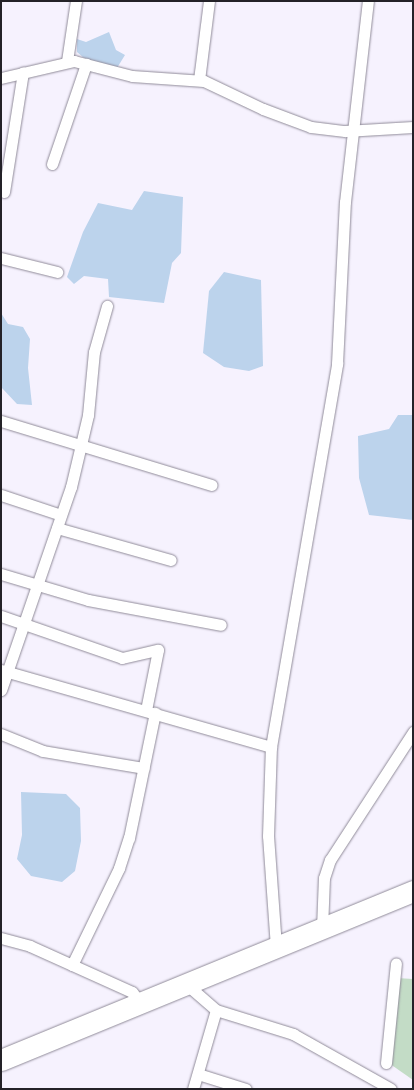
<!DOCTYPE html>
<html>
<head>
<meta charset="utf-8">
<style>
	body { margin:0 }
	#map { position:relative; width:414px; height:1090px; overflow:hidden; background:#f6f2fe; font-family:Arial,sans-serif }
	div>[style] { position:absolute }
	.green>* { inset:0; background:#c3dcc6 }
	.water>* { inset:0; background:#bcd3ec }
	.roads { filter:drop-shadow(0 0 1px #908b99) drop-shadow(0 0 1px #908b99) }
	.street>* { height:11px; margin:-5.5px; padding:0 5.5px; transform-origin:5.5px; border-radius:5.5px; background:#fff }
	.highway>* { height:21px; margin:-10.5px; padding:0 10.5px; transform-origin:10.5px; border-radius:10.5px; background:#fff }
	span { translate:-50% -50%; white-space:nowrap; text-align:center; line-height:1.15; -webkit-text-stroke:5px #f6f2fe; paint-order:stroke }
	.frame { position:absolute; inset:0; border:2px solid #242228; pointer-events:none }
</style>
</head>
<body>
<div id="map">
	<div class="green">
		<i style="clip-path:polygon(397px 978px,413px 979px,413px 1080px,383px 1059px)"></i>
	</div>
	<div class="water">
		<i style="clip-path:polygon(109px 32px,116px 50px,125px 55px,117px 68px,84px 58px,77px 52px,77px 39px,86px 42px)"></i>
		<i style="clip-path:polygon(144px 191px,183px 197px,181px 253px,172px 263px,164px 303px,109px 297px,108px 279px,84px 276px,74px 284px,67px 277px,83px 232px,98px 203px,132px 210px)"></i>
		<i style="clip-path:polygon(224px 272px,261px 280px,263px 366px,249px 371px,224px 367px,203px 353px,209px 291px)"></i>
		<i style="clip-path:polygon(1px 313px,8px 324px,23px 327px,30px 339px,28px 368px,32px 405px,17px 404px,1px 387px)"></i>
		<i style="clip-path:polygon(398px 415px,413px 415px,413px 520px,369px 515px,359px 478px,358px 436px,389px 429px)"></i>
		<i style="clip-path:polygon(21px 792px,66px 794px,80px 808px,81px 841px,75px 871px,62px 882px,31px 876px,17px 859px,22px 835px)"></i>
	</div>
	<div class="roads">
		<div class="street">
			<i style="left:67px;top:61px;width:61px;rotate:-81.5deg"></i>
			<i style="left:1px;top:78px;width:75px;rotate:-13.1deg"></i>
			<i style="left:74px;top:61px;width:60px;rotate:14.5deg"></i>
			<i style="left:132px;top:76px;width:72px;rotate:4deg"></i>
			<i style="left:204px;top:81px;width:65px;rotate:25.4deg"></i>
			<i style="left:263px;top:109px;width:51px;rotate:20.6deg"></i>
			<i style="left:311px;top:127px;width:34px;rotate:7deg"></i>
			<i style="left:345px;top:131px;width:68px;rotate:-3.4deg"></i>
			<i style="left:199px;top:80px;width:80px;rotate:-82.8deg"></i>
			<i style="left:52px;top:164px;width:106px;rotate:-71.2deg"></i>
			<i style="left:4px;top:192px;width:121px;rotate:-81deg"></i>
			<i style="left:1px;top:258px;width:58px;rotate:14deg"></i>
			<i style="left:1px;top:421px;width:220px;rotate:16.9deg"></i>
			<i style="left:1px;top:495px;width:63px;rotate:18.4deg"></i>
			<i style="left:57px;top:528px;width:118px;rotate:15.7deg"></i>
			<i style="left:1px;top:574px;width:91px;rotate:16.6deg"></i>
			<i style="left:88px;top:600px;width:135px;rotate:10.6deg"></i>
			<i style="left:1px;top:616px;width:128px;rotate:19.1deg"></i>
			<i style="left:122px;top:658px;width:37px;rotate:-13deg"></i>
			<i style="left:158px;top:650px;width:61px;rotate:101.3deg"></i>
			<i style="left:1px;top:670px;width:281px;rotate:15.9deg"></i>
			<i style="left:1px;top:690px;width:215px;rotate:-71deg"></i>
			<i style="left:71px;top:487px;width:74px;rotate:-76.7deg"></i>
			<i style="left:88px;top:415px;width:63px;rotate:-84.6deg"></i>
			<i style="left:94px;top:352px;width:48px;rotate:-74.2deg"></i>
			<i style="left:1px;top:734px;width:45px;rotate:22deg"></i>
			<i style="left:43px;top:751px;width:102px;rotate:9.6deg"></i>
			<i style="left:322px;top:929px;width:51px;rotate:-87.8deg"></i>
			<i style="left:324px;top:878px;width:19px;rotate:-72deg"></i>
			<i style="left:330px;top:860px;width:153px;rotate:-57deg"></i>
			<i style="left:1px;top:938px;width:30px;rotate:15deg"></i>
			<i style="left:30px;top:946px;width:112px;rotate:24.3deg"></i>
			<i style="left:132px;top:992px;width:11px;rotate:52deg"></i>
			<i style="left:276px;top:947px;width:111px;rotate:-94.1deg"></i>
			<i style="left:268px;top:836px;width:89px;rotate:-88.1deg"></i>
			<i style="left:271px;top:747px;width:389px;rotate:-80.2deg"></i>
			<i style="left:337px;top:364px;width:162px;rotate:-87.2deg"></i>
			<i style="left:345px;top:202px;width:202px;rotate:-83.5deg"></i>
			<i style="left:72px;top:965px;width:108px;rotate:-64.1deg"></i>
			<i style="left:119px;top:868px;width:32px;rotate:-72deg"></i>
			<i style="left:129px;top:838px;width:128px;rotate:-78.3deg"></i>
			<i style="left:185px;top:983px;width:41px;rotate:41.1deg"></i>
			<i style="left:216px;top:1010px;width:81px;rotate:17.3deg"></i>
			<i style="left:293px;top:1034px;width:112px;rotate:29.3deg"></i>
			<i style="left:386px;top:1063px;width:100px;rotate:-84.3deg"></i>
			<i style="left:198px;top:1074px;width:50px;rotate:17.4deg"></i>
			<i style="left:193px;top:1089px;width:82px;rotate:-73.8deg"></i>
		</div>
		<div class="highway">
			<i style="left:1px;top:1060px;width:445px;rotate:-22.3deg"></i>
		</div>
	</div>
	<div class="frame"></div>
</div>
</body>
</html>
